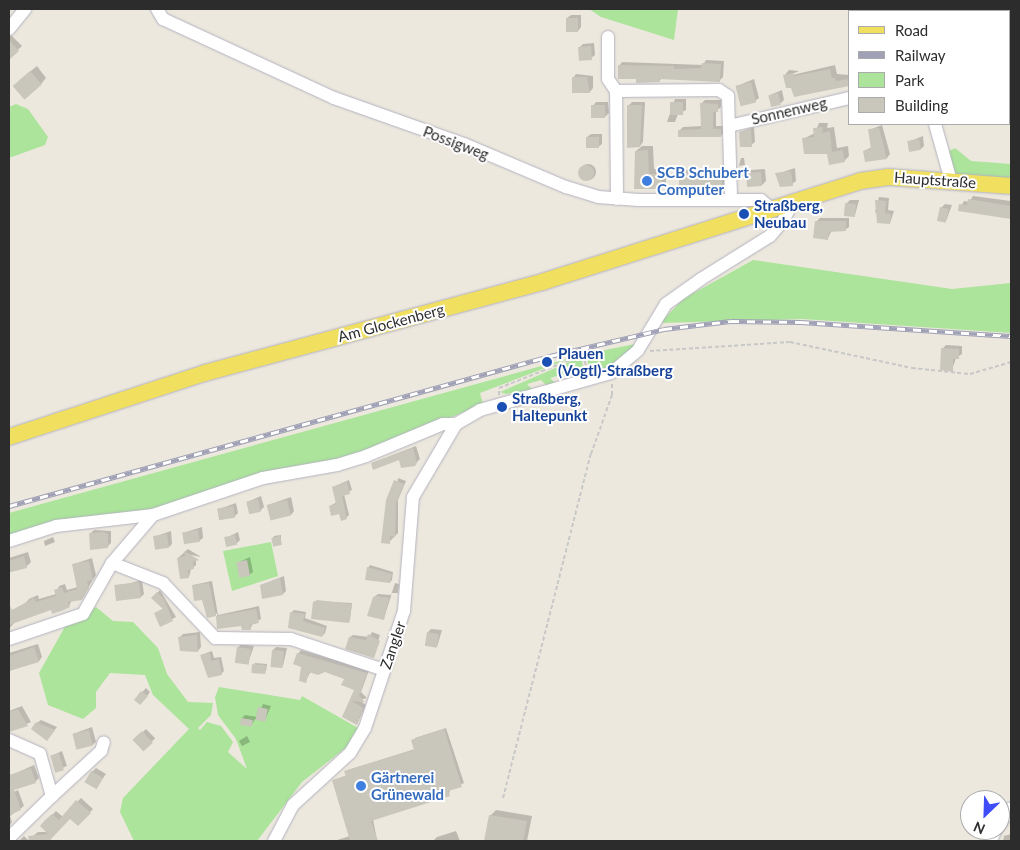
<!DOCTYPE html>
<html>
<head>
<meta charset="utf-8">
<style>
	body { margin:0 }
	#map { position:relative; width:1020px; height:850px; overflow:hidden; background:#ede8de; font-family:Lato,sans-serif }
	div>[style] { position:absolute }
	.green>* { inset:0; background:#abe49a }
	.shadow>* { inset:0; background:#0003; transform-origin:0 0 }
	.round { border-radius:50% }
	.building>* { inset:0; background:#c9c6bc; transform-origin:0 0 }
	.path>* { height:2px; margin-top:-1px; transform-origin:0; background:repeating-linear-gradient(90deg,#c8c8c8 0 4px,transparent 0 6.5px) }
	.roads { filter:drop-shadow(0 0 1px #b2b2bf) drop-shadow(0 0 1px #b2b2bf) }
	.minor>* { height:12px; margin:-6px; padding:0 6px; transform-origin:6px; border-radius:6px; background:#fff }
	.major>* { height:16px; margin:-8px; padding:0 8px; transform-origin:8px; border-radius:8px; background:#f1df5f }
	.rail>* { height:4.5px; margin-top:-2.25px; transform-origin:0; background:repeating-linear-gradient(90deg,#fff 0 8px,#a0a1b6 0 16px); box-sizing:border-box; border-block:1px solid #a0a1b6 }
	.dots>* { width:14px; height:14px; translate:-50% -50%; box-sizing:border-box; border:2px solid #fff; border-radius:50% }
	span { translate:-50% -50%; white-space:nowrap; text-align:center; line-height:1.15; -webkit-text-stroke:4px #fff; paint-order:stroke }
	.street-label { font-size:15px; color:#2c2c2c }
	.shop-label { font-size:15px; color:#366cbe; font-weight:700 }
	.left { translate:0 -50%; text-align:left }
	.transit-label { font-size:15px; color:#164399; font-weight:700 }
	.frame { position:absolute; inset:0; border:10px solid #2c2c2c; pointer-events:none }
	.legend { position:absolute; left:848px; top:10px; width:162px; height:115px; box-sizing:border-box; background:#fff; border:1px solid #ababab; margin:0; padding:6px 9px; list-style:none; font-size:15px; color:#2c2c2c }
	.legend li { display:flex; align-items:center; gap:10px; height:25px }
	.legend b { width:25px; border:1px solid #ababab }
	.north { position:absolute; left:960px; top:790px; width:50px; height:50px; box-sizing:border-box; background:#fff; border:1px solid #ababab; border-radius:50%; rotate:204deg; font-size:14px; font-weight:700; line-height:20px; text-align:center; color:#2c2c2c }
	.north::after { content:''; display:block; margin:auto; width:18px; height:22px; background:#3e4cfa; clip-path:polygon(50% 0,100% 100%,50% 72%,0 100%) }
</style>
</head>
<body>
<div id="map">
	<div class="green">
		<i style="clip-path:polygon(589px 9px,678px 9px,674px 40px,601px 17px)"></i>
		<i style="clip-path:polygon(16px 104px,28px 109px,48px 137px,45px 145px,9px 158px,9px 107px)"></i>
		<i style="clip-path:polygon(955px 148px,971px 161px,1011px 164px,1011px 182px,955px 178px,947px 152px)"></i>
		<i style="clip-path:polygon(753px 260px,952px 289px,1011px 283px,1011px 333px,802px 319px,660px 323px,683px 299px)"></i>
		<i style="clip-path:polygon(635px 344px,616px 364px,592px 375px,585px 354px)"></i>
		<i style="clip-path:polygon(574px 357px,480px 393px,483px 404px,365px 453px,151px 511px,9px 537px,9px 513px)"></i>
		<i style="clip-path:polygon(581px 357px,585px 376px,578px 370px,550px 378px,556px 384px,547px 386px,541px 380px,527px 384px,532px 389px,506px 394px,500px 392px)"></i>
		<i style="clip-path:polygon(271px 542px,278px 576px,232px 591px,223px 551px)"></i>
		<i style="clip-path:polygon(96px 607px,113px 621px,133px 622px,158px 648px,167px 674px,188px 702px,213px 703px,211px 715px,198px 728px,200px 730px,207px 722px,221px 726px,233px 742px,228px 752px,247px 769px,236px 739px,218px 715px,215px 697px,219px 687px,300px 700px,302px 696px,358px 728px,348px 746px,302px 782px,257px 841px,134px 841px,120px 812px,123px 798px,189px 729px,153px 695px,145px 675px,110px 673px,96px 692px,96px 708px,83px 719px,48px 705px,39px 673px,67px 623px)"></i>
	</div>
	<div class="shadow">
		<i style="clip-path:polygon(571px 15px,581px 15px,581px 27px,578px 31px,567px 18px)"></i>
		<i style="clip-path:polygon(11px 35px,22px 46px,10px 57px,9px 37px)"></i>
		<i style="clip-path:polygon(594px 43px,595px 55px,591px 58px,580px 47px,583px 44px)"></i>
		<i style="clip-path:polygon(706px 60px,724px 61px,723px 77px,720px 80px,662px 78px,659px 81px,637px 77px,619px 66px,622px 62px,703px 65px)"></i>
		<i style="clip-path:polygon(835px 65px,837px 74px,849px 75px,849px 84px,792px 86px,784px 76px,789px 70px,799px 71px,788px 76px)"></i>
		<i style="clip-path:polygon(37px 66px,46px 78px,41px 84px,20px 80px)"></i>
		<i style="clip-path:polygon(576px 74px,593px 76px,593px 88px,590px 92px,573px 78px)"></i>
		<i style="clip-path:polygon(754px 79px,759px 98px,755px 101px,737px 86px)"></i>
		<i style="clip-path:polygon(782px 90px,784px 100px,781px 103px,770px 95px)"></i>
		<i style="clip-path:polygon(675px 99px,686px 99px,686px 110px,678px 114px,675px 122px,667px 122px)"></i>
		<i style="clip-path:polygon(705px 100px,721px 100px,721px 107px,716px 111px,716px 126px,724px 126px,724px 132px,721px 136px,680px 130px,683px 127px,702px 126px,701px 104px)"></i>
		<i style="clip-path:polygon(596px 102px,608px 102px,609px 113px,605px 117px,593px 106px)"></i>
		<i style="clip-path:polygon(632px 102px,645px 102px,643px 142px,640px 146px,628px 106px)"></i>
		<i style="clip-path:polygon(819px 123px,828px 123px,827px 128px,834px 127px,837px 148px,848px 146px,849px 156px,844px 161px,803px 139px,815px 133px)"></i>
		<i style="clip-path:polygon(882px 125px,890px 154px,887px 158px,864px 151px,872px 147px,869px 130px)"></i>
		<i style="clip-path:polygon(754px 127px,755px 142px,751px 145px,740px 132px)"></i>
		<i style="clip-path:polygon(591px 134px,602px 134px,602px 144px,598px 147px,587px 137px)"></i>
		<i style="clip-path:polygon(923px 136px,924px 146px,921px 149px,908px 142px)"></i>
		<i style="clip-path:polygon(642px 146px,653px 146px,654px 169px,666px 170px,666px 183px,661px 188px,636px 188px,636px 151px)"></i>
		<i style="clip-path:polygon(741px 158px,744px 158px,745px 165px,739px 166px)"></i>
		<i class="round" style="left:580px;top:164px;width:16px;height:16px"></i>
		<i style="clip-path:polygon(795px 168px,796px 181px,792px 184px,777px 174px)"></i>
		<i style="clip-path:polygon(765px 169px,766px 181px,762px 185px,748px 186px,747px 174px,751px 170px)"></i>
		<i style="clip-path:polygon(684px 170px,725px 170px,725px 183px,722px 186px,680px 174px)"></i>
		<i style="clip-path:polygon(973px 196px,1011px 201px,1011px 217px,959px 210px,964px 201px,969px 202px)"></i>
		<i style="clip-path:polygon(879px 197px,889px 198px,888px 210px,894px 211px,890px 223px,875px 212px)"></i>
		<i style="clip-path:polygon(850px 200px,859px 200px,855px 215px,846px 204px)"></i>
		<i style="clip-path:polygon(945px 204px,952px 205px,946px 221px,941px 208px)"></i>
		<i style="clip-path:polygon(820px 218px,849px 218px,849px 227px,845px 230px,832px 230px,828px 238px,816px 222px)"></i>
		<i style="clip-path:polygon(946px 345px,962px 346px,962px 354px,956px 358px,952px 370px,943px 348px)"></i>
		<i style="clip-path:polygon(416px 446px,420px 459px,417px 462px,402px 466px,399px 459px,372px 463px)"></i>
		<i style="clip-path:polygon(398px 478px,406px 481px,398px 500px,398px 533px,389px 542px)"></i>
		<i style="clip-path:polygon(349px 480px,352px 490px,344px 494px,349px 515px,346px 518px,330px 506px,337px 502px,333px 487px)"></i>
		<i style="clip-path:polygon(261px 496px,264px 507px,260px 511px,247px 502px)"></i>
		<i style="clip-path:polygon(291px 497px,294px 511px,291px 515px,268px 505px)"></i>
		<i style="clip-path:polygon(236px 503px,238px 513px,234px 517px,219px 509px)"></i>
		<i style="clip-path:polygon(202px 527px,203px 538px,199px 541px,183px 533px)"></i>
		<i style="clip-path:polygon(94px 530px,111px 531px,111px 543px,108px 546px,90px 534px)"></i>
		<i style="clip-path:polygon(171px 531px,172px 544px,169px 547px,154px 537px)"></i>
		<i style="clip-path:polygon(238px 532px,240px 540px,236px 544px,226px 538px)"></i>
		<i style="clip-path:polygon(281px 535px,281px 544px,273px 538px,274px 536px)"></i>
		<i style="clip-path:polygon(53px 537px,55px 542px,45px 546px,44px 541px)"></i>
		<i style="clip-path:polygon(188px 549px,201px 557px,186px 554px,196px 560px,196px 565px,191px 569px,189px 577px,178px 558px)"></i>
		<i style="clip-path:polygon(28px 552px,31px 562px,26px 567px,9px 572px,9px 558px)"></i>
		<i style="clip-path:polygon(250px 557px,253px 572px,249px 575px,237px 563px)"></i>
		<i style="clip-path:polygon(92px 558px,96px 575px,81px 599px,72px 600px,69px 606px,52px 608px,15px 622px,9px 629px,9px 611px,23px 606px,29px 599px,38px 595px,39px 599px,56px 594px,59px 586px,65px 584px,67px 590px,78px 587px,74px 564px)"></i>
		<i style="clip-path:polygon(370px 565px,393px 572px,392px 580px,390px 582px,368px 568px)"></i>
		<i style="clip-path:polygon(284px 576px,286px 591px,283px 594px,261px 585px)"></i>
		<i style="clip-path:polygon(142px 580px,144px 594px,141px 597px,115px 587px)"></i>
		<i style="clip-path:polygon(212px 581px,218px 615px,259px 606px,261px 619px,253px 623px,250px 629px,242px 625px,218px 627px,217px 613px,215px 615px,193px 585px)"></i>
		<i style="clip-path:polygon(395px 583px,399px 584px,398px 593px,392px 593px,384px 618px,374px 597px,378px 594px,391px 595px)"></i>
		<i style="clip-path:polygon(160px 590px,176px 617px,161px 625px,155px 613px,164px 608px,153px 598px)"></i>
		<i style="clip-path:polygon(315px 601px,352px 603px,350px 620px,349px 621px)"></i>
		<i style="clip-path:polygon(294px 610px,306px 612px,305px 618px,327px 626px,325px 633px,322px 636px,291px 613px)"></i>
		<i style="clip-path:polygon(431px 629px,442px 630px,437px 647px,428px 632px)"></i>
		<i style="clip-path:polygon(200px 632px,201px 647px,198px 651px,180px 637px,183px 634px)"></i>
		<i style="clip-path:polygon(372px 632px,380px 635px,373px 657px,350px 637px,353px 635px,369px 637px)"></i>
		<i style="clip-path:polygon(38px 644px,42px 657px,39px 661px,9px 671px,9px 653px)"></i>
		<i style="clip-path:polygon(241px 644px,254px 646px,248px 663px,238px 648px)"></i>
		<i style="clip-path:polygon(276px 647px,287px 648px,283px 666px,273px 650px)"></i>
		<i style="clip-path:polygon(301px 650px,369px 670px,361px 692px,367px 698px,359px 700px,366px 705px,357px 724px,344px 716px,356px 689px,345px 678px,325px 671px,311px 671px,305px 682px,298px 654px)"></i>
		<i style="clip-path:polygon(212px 651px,214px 658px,221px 657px,224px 671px,221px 674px,201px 655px)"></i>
		<i style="clip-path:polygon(255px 663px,267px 664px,266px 671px,254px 664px)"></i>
		<i style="clip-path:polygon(146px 688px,150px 692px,144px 700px,135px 700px)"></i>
		<i style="clip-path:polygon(263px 704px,271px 706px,265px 720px,255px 719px,251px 726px,242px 718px,245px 715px,257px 717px)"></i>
		<i style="clip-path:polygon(22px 706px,31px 722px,11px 731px,9px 711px)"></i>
		<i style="clip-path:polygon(41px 720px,57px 727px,50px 736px,37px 723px)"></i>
		<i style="clip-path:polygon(92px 727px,96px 742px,92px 745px,73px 734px)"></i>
		<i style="clip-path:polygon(446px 728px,464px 783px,450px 789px,449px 795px,373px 819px,377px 840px,334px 841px,350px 836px,334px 780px,347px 775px,348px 770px,415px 749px,415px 738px)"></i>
		<i style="left:146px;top:729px;width:13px;height:16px;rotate:45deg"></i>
		<i style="clip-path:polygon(247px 736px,250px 742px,242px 746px,239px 741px)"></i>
		<i style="clip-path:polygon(62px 751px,67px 766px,55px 771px,51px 756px)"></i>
		<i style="clip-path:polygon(34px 765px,39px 778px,35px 782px,14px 774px)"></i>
		<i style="clip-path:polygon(96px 768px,106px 774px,96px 788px,92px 772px)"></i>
		<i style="clip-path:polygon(18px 790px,24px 806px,10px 816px,12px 822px,9px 827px,9px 794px)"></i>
		<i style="clip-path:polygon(81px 798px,93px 809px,78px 825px,70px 817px,49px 841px,19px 841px,24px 836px,28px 840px,38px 832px,47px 832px,42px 826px,56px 811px,63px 817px)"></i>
		<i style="clip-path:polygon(496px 810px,532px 816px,527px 841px,486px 841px,490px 816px)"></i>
		<i style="clip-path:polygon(456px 831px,460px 841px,433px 841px,437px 837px)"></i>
		<i style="clip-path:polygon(1011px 834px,1011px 840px,1003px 841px,1004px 836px)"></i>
	</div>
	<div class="building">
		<i style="left:566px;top:18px;width:12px;height:14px"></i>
		<i style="clip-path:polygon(9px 40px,19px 51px,9px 60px)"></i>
		<i style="left:591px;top:46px;width:14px;height:13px;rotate:86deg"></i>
		<i style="clip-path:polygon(702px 63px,721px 64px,720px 82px,659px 79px,660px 82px,636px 83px,636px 79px,618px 79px,618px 65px,674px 66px,674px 69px,701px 68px)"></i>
		<i style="clip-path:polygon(830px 69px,832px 78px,835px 78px,836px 81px,849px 79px,849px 86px,794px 97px,791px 88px,786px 88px,783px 75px,793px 73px,794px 76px)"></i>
		<i style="left:30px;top:71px;width:18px;height:23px;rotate:49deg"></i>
		<i style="clip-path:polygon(572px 77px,587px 77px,590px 93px,572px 93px)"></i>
		<i style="left:751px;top:82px;width:21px;height:16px;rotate:76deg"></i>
		<i style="left:778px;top:93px;width:12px;height:10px;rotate:76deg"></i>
		<i style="left:670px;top:102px;width:13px;height:13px"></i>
		<i style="clip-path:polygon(700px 103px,718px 104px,718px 112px,713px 112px,713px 129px,721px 129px,721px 137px,678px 137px,678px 130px,701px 129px)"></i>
		<i style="left:591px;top:105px;width:14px;height:13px"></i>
		<i style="clip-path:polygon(627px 105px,642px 105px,640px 147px,627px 148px)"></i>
		<i style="clip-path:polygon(823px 127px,822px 133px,830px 131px,832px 152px,843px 150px,845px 162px,829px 165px,827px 154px,804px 154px,802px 138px,814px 137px,813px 128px)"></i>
		<i style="clip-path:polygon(879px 128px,887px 159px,865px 162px,863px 151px,871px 149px,868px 129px)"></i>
		<i style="clip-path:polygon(751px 129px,752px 147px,740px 147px,739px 132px)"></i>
		<i style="left:586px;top:137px;width:13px;height:11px"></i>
		<i style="left:919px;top:139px;width:11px;height:12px;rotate:80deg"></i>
		<i style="clip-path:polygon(648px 150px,649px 174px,662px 174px,661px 189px,634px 189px,635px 151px)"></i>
		<i class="round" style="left:578px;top:165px;width:16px;height:16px"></i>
		<i style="clip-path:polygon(791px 171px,793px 186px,780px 187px,775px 173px)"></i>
		<i style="left:761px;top:172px;width:14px;height:15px;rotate:86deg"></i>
		<i style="left:679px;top:173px;width:43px;height:15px"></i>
		<i style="clip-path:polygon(968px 199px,1011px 206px,1011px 219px,958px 211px,959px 204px,967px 205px)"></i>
		<i style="clip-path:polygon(875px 200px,886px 201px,885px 213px,891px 214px,890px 224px,877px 223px)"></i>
		<i style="left:845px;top:203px;width:11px;height:13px;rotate:5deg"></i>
		<i style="left:940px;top:207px;width:9px;height:14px;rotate:13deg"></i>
		<i style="clip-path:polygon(815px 221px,846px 221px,846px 231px,829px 232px,828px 240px,813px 238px)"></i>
		<i style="clip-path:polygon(941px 348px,959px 349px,959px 359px,953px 359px,953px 372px,940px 370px)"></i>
		<i style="clip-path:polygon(413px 448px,417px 463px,415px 466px,401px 468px,399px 460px,373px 470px,371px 463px)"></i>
		<i style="clip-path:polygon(394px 480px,404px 484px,396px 503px,395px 537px,390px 536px,390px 544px,381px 543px,386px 500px)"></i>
		<i style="clip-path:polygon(347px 482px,350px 494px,342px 496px,347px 519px,341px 521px,339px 514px,331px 516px,329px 506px,336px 504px,332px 487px)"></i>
		<i style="left:258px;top:499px;width:13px;height:12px;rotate:77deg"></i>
		<i style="left:287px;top:500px;width:16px;height:21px;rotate:76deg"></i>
		<i style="left:233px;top:506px;width:12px;height:16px;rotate:81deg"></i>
		<i style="left:198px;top:530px;width:12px;height:16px;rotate:81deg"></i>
		<i style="clip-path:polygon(103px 532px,108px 534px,108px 548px,90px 550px,89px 533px)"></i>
		<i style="left:167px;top:534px;width:14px;height:14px;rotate:82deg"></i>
		<i style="left:235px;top:535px;width:10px;height:11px;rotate:79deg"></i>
		<i style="left:280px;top:536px;width:9px;height:9px;rotate:77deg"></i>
		<i style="clip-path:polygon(184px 551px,199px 560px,193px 562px,194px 569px,188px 570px,189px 578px,180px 579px,177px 558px,185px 556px)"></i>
		<i style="clip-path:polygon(24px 556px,27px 568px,11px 572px,9px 561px)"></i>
		<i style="left:247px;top:560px;width:16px;height:11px;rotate:79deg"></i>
		<i style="clip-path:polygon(89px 561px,93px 580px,87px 581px,89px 588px,82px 600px,68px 602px,70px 607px,64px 610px,52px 614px,51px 610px,9px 625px,9px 604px,12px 610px,34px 598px,36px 602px,56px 596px,54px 590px,62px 587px,64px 593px,77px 589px,72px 564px)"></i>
		<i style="clip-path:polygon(367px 567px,392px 574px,390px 583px,365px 580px)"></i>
		<i style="clip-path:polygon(280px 578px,283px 595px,262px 599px,260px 585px)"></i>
		<i style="left:139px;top:582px;width:16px;height:25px;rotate:83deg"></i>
		<i style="clip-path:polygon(209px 583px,216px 616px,207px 618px,202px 600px,194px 601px,192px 585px)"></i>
		<i style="clip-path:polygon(157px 592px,164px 599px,173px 621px,160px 627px,154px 613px,163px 609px,151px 598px)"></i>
		<i style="clip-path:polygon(377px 596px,389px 598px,384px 620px,367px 616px,373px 597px)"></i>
		<i style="clip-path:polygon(317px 600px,352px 604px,349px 623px,311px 619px,313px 602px)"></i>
		<i style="clip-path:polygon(256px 609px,259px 623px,250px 625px,251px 630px,242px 630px,241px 626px,217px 629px,216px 616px)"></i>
		<i style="clip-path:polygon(290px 612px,305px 614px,303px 621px,325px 628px,322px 637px,288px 628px)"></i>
		<i style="left:427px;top:632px;width:12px;height:14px;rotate:9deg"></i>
		<i style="clip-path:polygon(368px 634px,380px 641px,374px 658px,345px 649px,349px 637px,366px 640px)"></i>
		<i style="clip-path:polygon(197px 635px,198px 652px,180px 651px,178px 637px)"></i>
		<i style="clip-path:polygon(34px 647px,39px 662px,9px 671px,9px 656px)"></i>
		<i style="left:237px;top:647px;width:14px;height:16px;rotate:8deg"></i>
		<i style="left:272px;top:650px;width:12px;height:17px;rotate:5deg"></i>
		<i style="clip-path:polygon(210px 653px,211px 661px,219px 659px,222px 675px,208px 678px,200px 655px)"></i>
		<i style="clip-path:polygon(297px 653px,367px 673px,359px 696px,365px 702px,352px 701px,363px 708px,357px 725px,342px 717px,354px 690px,341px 685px,344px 679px,325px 672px,318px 675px,309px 672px,306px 683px,299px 681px,301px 667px,293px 664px)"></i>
		<i style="left:252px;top:664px;width:14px;height:9px;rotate:4deg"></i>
		<i style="clip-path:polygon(141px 691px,148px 696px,140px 705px,134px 700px)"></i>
		<i style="left:258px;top:707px;width:10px;height:13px;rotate:11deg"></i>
		<i style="clip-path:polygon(18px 709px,28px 726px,9px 732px,9px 712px)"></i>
		<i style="left:241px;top:718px;width:12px;height:7px;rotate:9deg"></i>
		<i style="clip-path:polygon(36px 722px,55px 730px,47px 741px,31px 729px)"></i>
		<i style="clip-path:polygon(444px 729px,462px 787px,448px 791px,450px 796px,371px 821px,378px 841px,350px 841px,332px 780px,346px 776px,344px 771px,414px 750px,411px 740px)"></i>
		<i style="left:89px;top:730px;width:16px;height:17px;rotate:76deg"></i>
		<i style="left:142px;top:731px;width:16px;height:13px;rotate:47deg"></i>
		<i style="left:59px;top:753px;width:18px;height:9px;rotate:74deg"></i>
		<i style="clip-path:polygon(31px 768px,36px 783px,14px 790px,21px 810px,9px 815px,9px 775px)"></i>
		<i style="left:91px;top:771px;width:14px;height:13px;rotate:30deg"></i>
		<i style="clip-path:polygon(76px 800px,91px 813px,78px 826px,70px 819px,49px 841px,29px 841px,28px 836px,48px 834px,40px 826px,45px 820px,52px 814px,59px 820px)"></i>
		<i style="clip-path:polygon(489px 815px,527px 821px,523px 841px,484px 841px)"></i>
	</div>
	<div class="path">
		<i style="left:650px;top:351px;width:140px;rotate:-3.7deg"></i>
		<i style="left:790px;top:342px;width:125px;rotate:12deg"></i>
		<i style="left:912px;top:368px;width:58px;rotate:5.9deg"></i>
		<i style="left:970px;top:374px;width:43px;rotate:-16.3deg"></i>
		<i style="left:583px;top:355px;width:16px;rotate:75deg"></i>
		<i style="left:499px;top:395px;width:7px;rotate:-90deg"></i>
		<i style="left:499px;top:388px;width:90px;rotate:-21.4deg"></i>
		<i style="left:503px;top:798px;width:355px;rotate:-75.7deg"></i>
		<i style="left:591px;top:454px;width:63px;rotate:-70.4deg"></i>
		<i style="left:612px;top:395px;width:12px;rotate:-90deg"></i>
	</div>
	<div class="roads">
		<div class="minor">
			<i style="left:157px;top:9px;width:12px;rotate:59deg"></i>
			<i style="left:163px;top:19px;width:188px;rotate:24.8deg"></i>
			<i style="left:334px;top:98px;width:138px;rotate:19.5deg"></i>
			<i style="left:464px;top:144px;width:111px;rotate:22.9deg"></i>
			<i style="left:566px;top:187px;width:34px;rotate:17deg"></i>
			<i style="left:598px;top:197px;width:41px;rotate:4.2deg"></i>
			<i style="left:639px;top:200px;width:122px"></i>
			<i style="left:761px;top:200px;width:16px;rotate:40deg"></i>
			<i style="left:9px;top:29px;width:26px;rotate:-51deg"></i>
			<i style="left:608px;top:37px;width:42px;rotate:90deg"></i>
			<i style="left:608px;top:79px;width:14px;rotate:56deg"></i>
			<i style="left:935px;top:124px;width:59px;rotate:74.3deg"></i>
			<i style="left:729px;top:126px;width:123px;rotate:-13.1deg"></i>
			<i style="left:617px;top:199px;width:108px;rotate:-90.5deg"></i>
			<i style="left:616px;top:91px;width:103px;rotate:-0.6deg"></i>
			<i style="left:719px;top:90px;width:11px;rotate:34deg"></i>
			<i style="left:728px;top:96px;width:103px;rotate:88.3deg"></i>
			<i style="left:9px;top:541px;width:49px;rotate:-17.7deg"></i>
			<i style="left:56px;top:526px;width:98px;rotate:-6.5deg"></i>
			<i style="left:153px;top:515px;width:116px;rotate:-18.6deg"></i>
			<i style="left:263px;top:478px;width:75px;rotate:-10deg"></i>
			<i style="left:337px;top:465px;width:30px;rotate:-17deg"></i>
			<i style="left:366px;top:456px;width:83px;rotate:-22.6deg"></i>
			<i style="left:443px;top:424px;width:13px"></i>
			<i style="left:456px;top:424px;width:28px;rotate:-30deg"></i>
			<i style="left:480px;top:410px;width:136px;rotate:-15.8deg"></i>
			<i style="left:611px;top:373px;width:35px;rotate:-40deg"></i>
			<i style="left:638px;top:350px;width:54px;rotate:-58.7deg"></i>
			<i style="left:666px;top:304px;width:43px;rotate:-35.5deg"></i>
			<i style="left:701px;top:279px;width:81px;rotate:-31.9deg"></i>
			<i style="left:770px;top:236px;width:20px;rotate:-49deg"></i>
			<i style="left:783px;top:221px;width:20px;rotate:-63deg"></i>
			<i style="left:112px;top:563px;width:55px;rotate:21.4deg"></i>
			<i style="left:163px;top:583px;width:76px;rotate:46.6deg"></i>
			<i style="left:215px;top:638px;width:76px;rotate:0.8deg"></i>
			<i style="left:291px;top:639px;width:98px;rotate:18.4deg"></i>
			<i style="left:9px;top:639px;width:78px;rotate:-18.7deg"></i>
			<i style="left:83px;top:614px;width:59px;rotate:-60.4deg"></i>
			<i style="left:112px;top:563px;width:63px;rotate:-49.5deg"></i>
			<i style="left:9px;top:740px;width:34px;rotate:24deg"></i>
			<i style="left:40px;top:754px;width:44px;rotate:74.1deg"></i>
			<i style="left:52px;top:796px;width:60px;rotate:135.7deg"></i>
			<i style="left:52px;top:796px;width:67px;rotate:-42.6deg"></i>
			<i style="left:101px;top:751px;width:9px;rotate:-72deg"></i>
			<i style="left:1000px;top:824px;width:19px;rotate:-55deg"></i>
			<i style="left:274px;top:841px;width:41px;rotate:-62.2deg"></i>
			<i style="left:293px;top:805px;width:77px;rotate:-42.4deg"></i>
			<i style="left:350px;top:753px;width:29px;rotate:-59deg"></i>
			<i style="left:365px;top:728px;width:123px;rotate:-71.6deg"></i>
			<i style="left:404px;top:611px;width:114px;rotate:-85.5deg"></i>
			<i style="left:413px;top:497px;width:85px;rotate:-59.5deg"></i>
			<i style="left:990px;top:841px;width:13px;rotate:-61deg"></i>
		</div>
		<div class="major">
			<i style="left:9px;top:437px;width:206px;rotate:-18.1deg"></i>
			<i style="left:205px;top:373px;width:349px;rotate:-15.1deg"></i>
			<i style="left:542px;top:282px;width:334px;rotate:-17.6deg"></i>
			<i style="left:860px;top:181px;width:29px;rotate:-8deg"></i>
			<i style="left:889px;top:177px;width:122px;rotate:4.2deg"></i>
		</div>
	</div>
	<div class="rail">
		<i style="left:9px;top:506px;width:561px;rotate:-15.5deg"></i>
		<i style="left:550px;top:356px;width:117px;rotate:-13.3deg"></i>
		<i style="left:664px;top:329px;width:67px;rotate:-6.8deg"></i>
		<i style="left:731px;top:321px;width:70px;rotate:0.8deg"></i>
		<i style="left:801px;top:322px;width:210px;rotate:3.8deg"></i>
	</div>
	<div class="dots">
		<i style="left:647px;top:181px;background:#3f7fe0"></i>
		<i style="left:744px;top:214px;background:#1a4fb4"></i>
		<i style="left:547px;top:362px;background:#1a4fb4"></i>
		<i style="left:502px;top:407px;background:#1a4fb4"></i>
		<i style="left:361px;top:786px;background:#3f7fe0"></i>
	</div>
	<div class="street-label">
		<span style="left:789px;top:111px;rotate:-13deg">Sonnenweg</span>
		<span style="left:456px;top:143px;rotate:21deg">Possigweg</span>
		<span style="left:935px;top:180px;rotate:4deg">Hauptstraße</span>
		<span style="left:391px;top:323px;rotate:-15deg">Am Glockenberg</span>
		<span style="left:393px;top:645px;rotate:-71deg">Zangler</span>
	</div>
	<div class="shop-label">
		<span class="left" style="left:657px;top:181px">SCB Schubert<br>Computer</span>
		<span class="left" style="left:371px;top:786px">Gärtnerei<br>Grünewald</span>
	</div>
	<div class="transit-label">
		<span class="left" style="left:754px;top:214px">Straßberg,<br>Neubau</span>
		<span class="left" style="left:558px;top:362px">Plauen<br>(Vogtl)-Straßberg</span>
		<span class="left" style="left:512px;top:407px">Straßberg,<br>Haltepunkt</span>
	</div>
	<div class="frame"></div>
	<ul class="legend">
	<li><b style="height:6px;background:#f1df5f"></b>Road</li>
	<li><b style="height:6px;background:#a0a1b6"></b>Railway</li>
	<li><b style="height:14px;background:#abe49a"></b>Park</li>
	<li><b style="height:14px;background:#c9c6bc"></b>Building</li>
	</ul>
	<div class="north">N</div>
</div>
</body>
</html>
